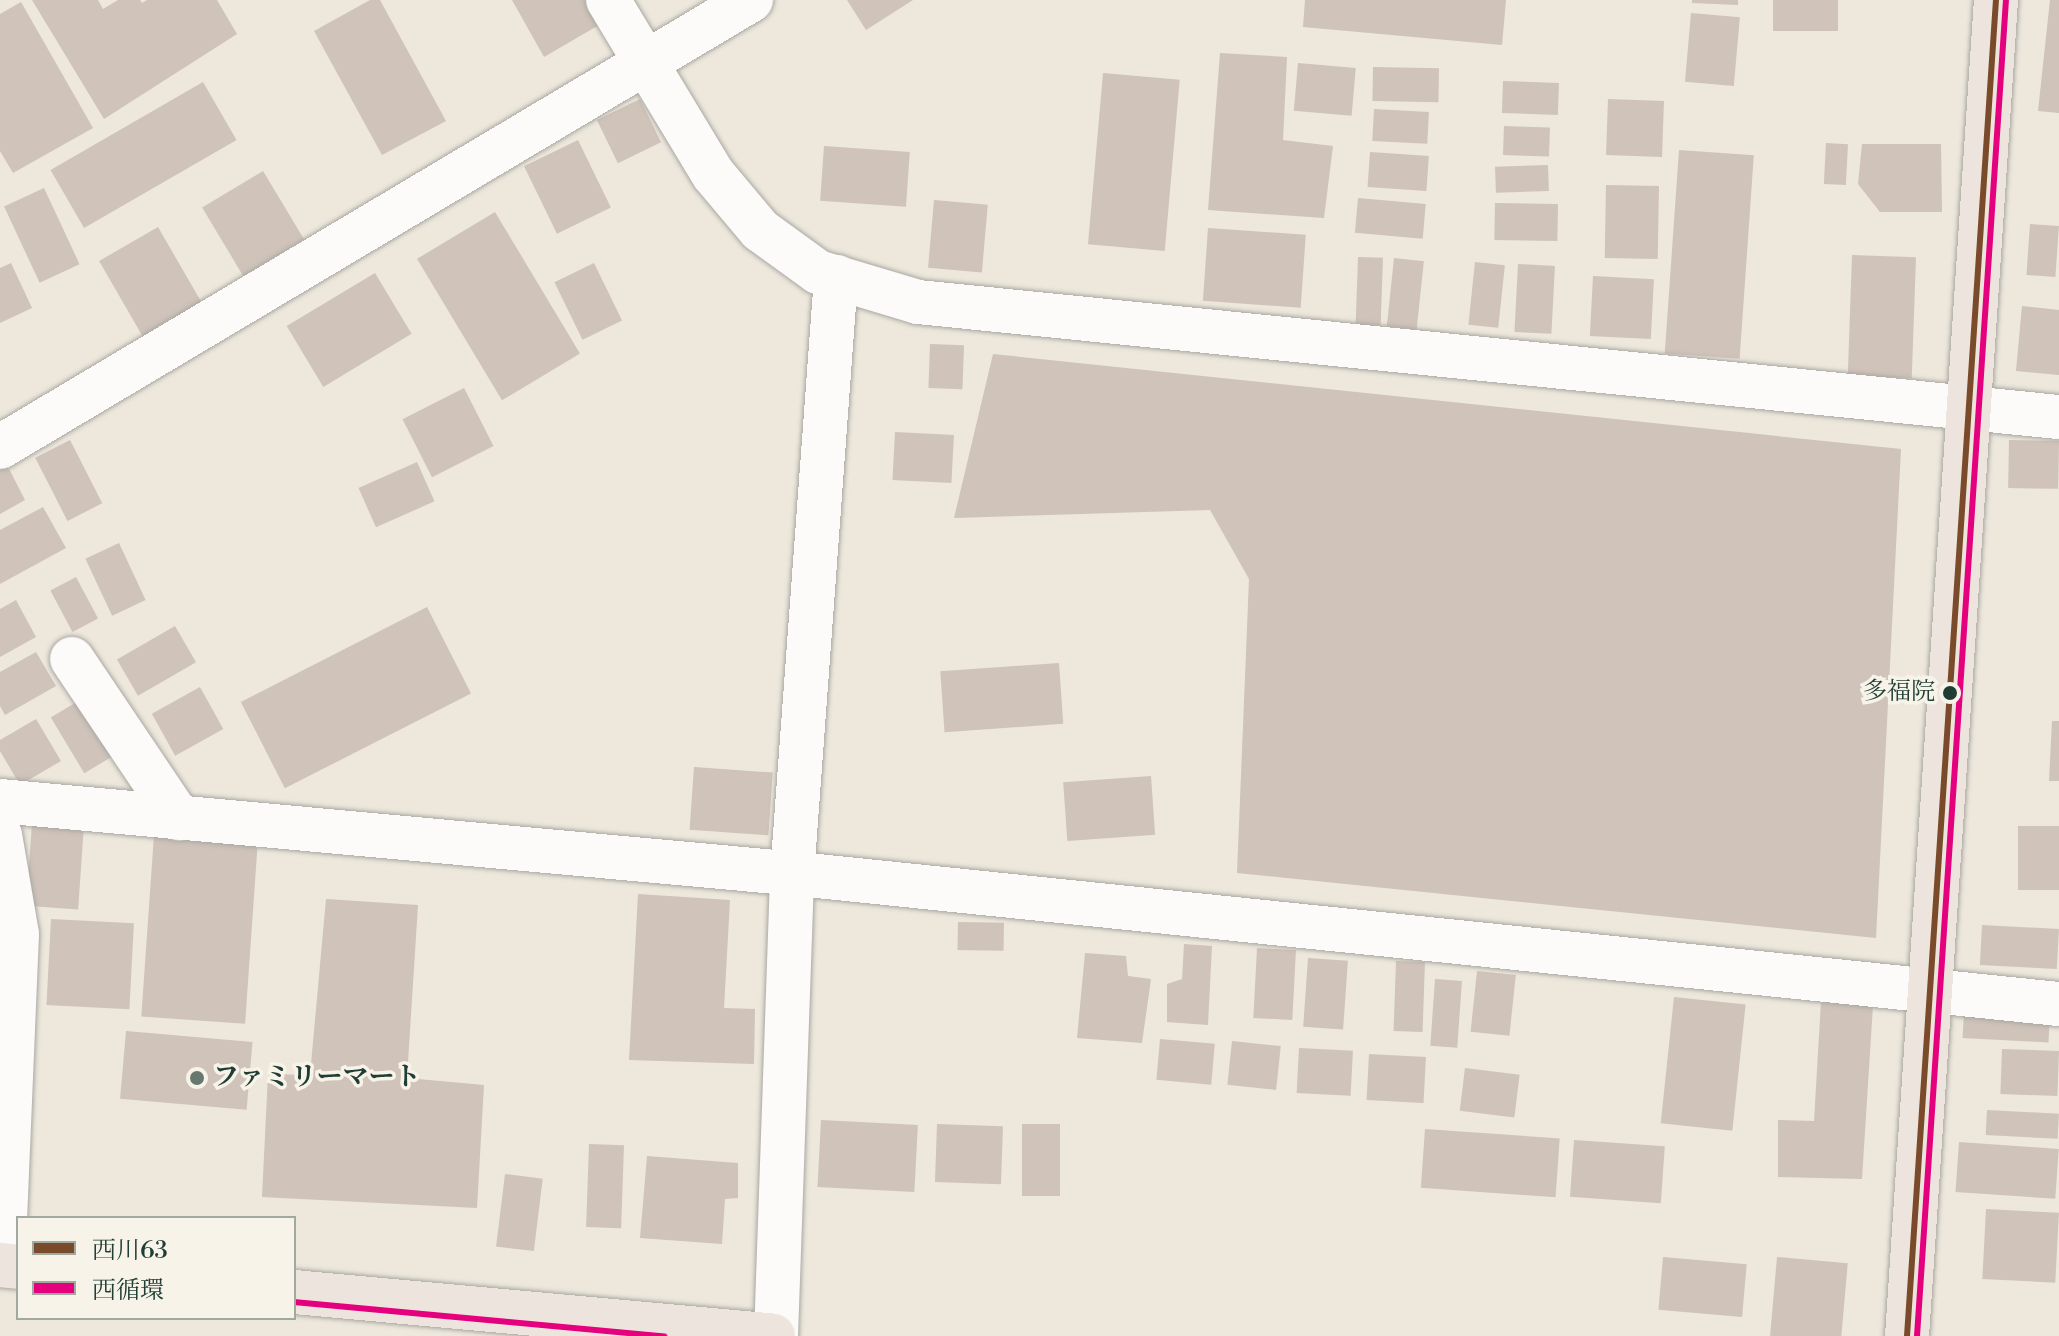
<!DOCTYPE html>
<html>
<head>
<meta charset="utf-8">
<style>
	body { margin:0 }
	#map { position:relative; width:2059px; height:1336px; overflow:hidden; background:#ede7dc; font-family:"Libre Bodoni","Noto Serif JP",serif }
	div>[style] { position:absolute }
	.building>* { inset:0; background:#cfc3ba; transform-origin:0 0 }
	.roads { filter:drop-shadow(0 0 2px #a8a8a1) drop-shadow(0 0 2px #a8a8a1) }
	.minor>* { height:44px; margin:-22px; padding:0 22px; transform-origin:22px; border-radius:22px; background:#fcfbfa }
	.major>* { height:44px; margin:-22px; padding:0 22px; transform-origin:22px; border-radius:22px; background:#ede5dd }
	.bus-1>* { height:6px; margin:-3px; padding:0 3px; transform-origin:3px; border-radius:3px; background:#7a4b2a }
	.bus-2>* { height:6px; margin:-3px; padding:0 3px; transform-origin:3px; border-radius:3px; background:#e5007d }
	.dots>* { width:22px; height:22px; translate:-50% -50%; box-sizing:border-box; border:4px solid #f7f3e8; border-radius:50% }
	span { translate:-50% -50%; white-space:nowrap; text-align:center; line-height:1.15; -webkit-text-stroke:7px #f7f3e8; paint-order:stroke }
	.bus-label { font-size:24px; color:#1f3d34 }
	.right { translate:-100% -50%; text-align:right }
	.poi-label { font-size:26px; color:#1f3d34; font-weight:700 }
	.left { translate:0 -50%; text-align:left }
	.legend { position:absolute; left:16px; top:1216px; width:280px; height:104px; box-sizing:border-box; background:#f7f3e8; border:2px solid #a1aaa0; margin:0; padding:10px 14px; list-style:none; font-size:24px; color:#1f3d34 }
	.legend li { display:flex; align-items:center; gap:16px; height:40px }
	.legend b { width:40px; border:2px solid #a1aaa0 }
</style>
</head>
<body>
<div id="map">
	<div class="building">
		<i style="clip-path:polygon(32px 0,98px 0,103px 9px,118px 0,140px 0,142px 3px,147px 0,217px 0,237px 34px,104px 119px)"></i>
		<i style="clip-path:polygon(370px 0,380px 0,446px 121px,382px 155px,314px 31px)"></i>
		<i style="clip-path:polygon(512px 0,585px 0,599px 25px,544px 57px)"></i>
		<i style="clip-path:polygon(847px 0,913px 0,866px 30px)"></i>
		<i style="clip-path:polygon(1305px 0,1506px 0,1502px 45px,1303px 27px)"></i>
		<i style="clip-path:polygon(1692px 0,1738px 0,1738px 5px,1692px 3px)"></i>
		<i style="left:1773px;top:0;width:65px;height:31px"></i>
		<i style="clip-path:polygon(2050px 0,2059px 0,2059px 113px,2038px 111px)"></i>
		<i style="clip-path:polygon(21px 2px,93px 128px,13px 173px,0 151px,0 14px)"></i>
		<i style="left:1691px;top:13px;width:49px;height:69px;rotate:5deg"></i>
		<i style="clip-path:polygon(1220px 53px,1287px 57px,1283px 140px,1333px 146px,1324px 218px,1208px 210px)"></i>
		<i style="left:1298px;top:63px;width:58px;height:48px;rotate:5deg"></i>
		<i style="left:1373px;top:67px;width:66px;height:34px;rotate:1deg"></i>
		<i style="left:1103px;top:73px;width:77px;height:172px;rotate:5deg"></i>
		<i style="left:1503px;top:81px;width:56px;height:32px;rotate:2deg"></i>
		<i style="left:203px;top:82px;width:67px;height:176px;rotate:60deg"></i>
		<i style="left:640px;top:99px;width:48px;height:48px;rotate:64deg"></i>
		<i style="left:1608px;top:99px;width:56px;height:56px;rotate:2deg"></i>
		<i style="left:1374px;top:109px;width:55px;height:32px;rotate:3deg"></i>
		<i style="left:1504px;top:126px;width:46px;height:29px;rotate:2deg"></i>
		<i style="left:578px;top:140px;width:75px;height:60px;rotate:64deg"></i>
		<i style="left:1826px;top:143px;width:22px;height:41px;rotate:3deg"></i>
		<i style="clip-path:polygon(1862px 144px,1941px 144px,1942px 212px,1880px 212px,1858px 184px)"></i>
		<i style="left:824px;top:146px;width:86px;height:55px;rotate:4deg"></i>
		<i style="left:1679px;top:150px;width:75px;height:204px;rotate:4deg"></i>
		<i style="left:1370px;top:152px;width:59px;height:35px;rotate:4deg"></i>
		<i style="left:1548px;top:165px;width:26px;height:53px;rotate:88deg"></i>
		<i style="left:263px;top:171px;width:80px;height:71px;rotate:59deg"></i>
		<i style="left:1606px;top:185px;width:53px;height:73px;rotate:1deg"></i>
		<i style="left:44px;top:188px;width:84px;height:44px;rotate:65deg"></i>
		<i style="left:1358px;top:198px;width:68px;height:35px;rotate:5deg"></i>
		<i style="left:934px;top:200px;width:54px;height:68px;rotate:5deg"></i>
		<i style="left:1495px;top:203px;width:63px;height:37px;rotate:1deg"></i>
		<i style="left:495px;top:212px;width:165px;height:91px;rotate:59deg"></i>
		<i style="left:2030px;top:224px;width:29px;height:51px;rotate:4deg"></i>
		<i style="left:158px;top:227px;width:91px;height:68px;rotate:60deg"></i>
		<i style="left:1208px;top:228px;width:98px;height:73px;rotate:4deg"></i>
		<i style="left:1852px;top:255px;width:64px;height:121px;rotate:2deg"></i>
		<i style="left:1358px;top:257px;width:25px;height:68px;rotate:2deg"></i>
		<i style="left:1394px;top:258px;width:30px;height:69px;rotate:6deg"></i>
		<i style="left:1475px;top:262px;width:30px;height:63px;rotate:6deg"></i>
		<i style="clip-path:polygon(11px 263px,32px 308px,0 323px,0 268px)"></i>
		<i style="left:594px;top:263px;width:64px;height:44px;rotate:64deg"></i>
		<i style="left:1518px;top:264px;width:37px;height:68px;rotate:3deg"></i>
		<i style="left:375px;top:273px;width:71px;height:103px;rotate:59deg"></i>
		<i style="left:1593px;top:276px;width:61px;height:60px;rotate:3deg"></i>
		<i style="clip-path:polygon(2022px 306px,2059px 310px,2059px 375px,2016px 371px)"></i>
		<i style="left:930px;top:344px;width:34px;height:44px;rotate:2deg"></i>
		<i style="clip-path:polygon(993px 354px,1901px 449px,1876px 938px,1237px 873px,1249px 579px,1210px 510px,954px 518px)"></i>
		<i style="left:464px;top:388px;width:65px;height:69px;rotate:63deg"></i>
		<i style="left:895px;top:432px;width:59px;height:48px;rotate:3deg"></i>
		<i style="left:70px;top:440px;width:71px;height:39px;rotate:63deg"></i>
		<i style="left:2009px;top:440px;width:50px;height:48px;rotate:1deg"></i>
		<i style="left:417px;top:462px;width:43px;height:64px;rotate:66deg"></i>
		<i style="clip-path:polygon(6px 463px,25px 500px,0 514px,0 466px)"></i>
		<i style="clip-path:polygon(43px 507px,66px 548px,0 584px,0 530px)"></i>
		<i style="left:119px;top:543px;width:63px;height:37px;rotate:65deg"></i>
		<i style="left:76px;top:577px;width:47px;height:29px;rotate:62deg"></i>
		<i style="clip-path:polygon(16px 600px,36px 637px,0 657px,0 609px)"></i>
		<i style="left:427px;top:607px;width:97px;height:209px;rotate:63deg"></i>
		<i style="left:175px;top:626px;width:42px;height:67px;rotate:60deg"></i>
		<i style="clip-path:polygon(36px 652px,56px 686px,5px 715px,0 706px,0 672px)"></i>
		<i style="left:1059px;top:663px;width:61px;height:119px;rotate:86deg"></i>
		<i style="left:200px;top:687px;width:48px;height:55px;rotate:61deg"></i>
		<i style="left:80px;top:700px;width:65px;height:34px;rotate:59deg"></i>
		<i style="clip-path:polygon(36px 719px,61px 761px,20px 785px,0 751px,0 740px)"></i>
		<i style="clip-path:polygon(2052px 721px,2059px 721px,2059px 781px,2049px 781px)"></i>
		<i style="left:694px;top:767px;width:79px;height:63px;rotate:4deg"></i>
		<i style="left:1151px;top:776px;width:59px;height:88px;rotate:86deg"></i>
		<i style="left:32px;top:823px;width:52px;height:83px;rotate:4deg"></i>
		<i style="left:2018px;top:826px;width:41px;height:64px"></i>
		<i style="left:154px;top:835px;width:104px;height:182px;rotate:4deg"></i>
		<i style="clip-path:polygon(638px 894px,730px 900px,724px 1008px,755px 1009px,754px 1064px,629px 1060px)"></i>
		<i style="clip-path:polygon(326px 899px,418px 905px,407px 1078px,484px 1085px,477px 1208px,262px 1197px,268px 1074px,310px 1075px)"></i>
		<i style="left:51px;top:919px;width:83px;height:86px;rotate:3deg"></i>
		<i style="left:958px;top:922px;width:46px;height:28px;rotate:1deg"></i>
		<i style="left:1982px;top:925px;width:77px;height:40px;rotate:3deg"></i>
		<i style="clip-path:polygon(1184px 944px,1212px 946px,1208px 1025px,1167px 1022px,1167px 984px,1182px 979px)"></i>
		<i style="left:1257px;top:948px;width:39px;height:70px;rotate:3deg"></i>
		<i style="clip-path:polygon(1085px 953px,1126px 956px,1128px 976px,1151px 979px,1142px 1043px,1077px 1038px)"></i>
		<i style="left:1308px;top:958px;width:40px;height:69px;rotate:4deg"></i>
		<i style="left:1396px;top:961px;width:29px;height:70px;rotate:2deg"></i>
		<i style="left:1477px;top:971px;width:39px;height:61px;rotate:6deg"></i>
		<i style="left:1435px;top:979px;width:27px;height:67px;rotate:4deg"></i>
		<i style="left:1674px;top:997px;width:72px;height:127px;rotate:6deg"></i>
		<i style="clip-path:polygon(1821px 1001px,1873px 1005px,1862px 1179px,1778px 1177px,1778px 1120px,1814px 1121px)"></i>
		<i style="left:1964px;top:1011px;width:86px;height:27px;rotate:3deg"></i>
		<i style="left:126px;top:1031px;width:127px;height:68px;rotate:5deg"></i>
		<i style="left:1160px;top:1039px;width:55px;height:41px;rotate:5deg"></i>
		<i style="left:1232px;top:1041px;width:49px;height:44px;rotate:6deg"></i>
		<i style="left:1299px;top:1048px;width:54px;height:45px;rotate:3deg"></i>
		<i style="left:2002px;top:1049px;width:57px;height:45px;rotate:2deg"></i>
		<i style="left:1369px;top:1054px;width:57px;height:46px;rotate:3deg"></i>
		<i style="left:1465px;top:1068px;width:55px;height:43px;rotate:7deg"></i>
		<i style="left:1987px;top:1110px;width:72px;height:25px;rotate:3deg"></i>
		<i style="left:821px;top:1120px;width:97px;height:67px;rotate:3deg"></i>
		<i style="left:937px;top:1124px;width:66px;height:58px;rotate:2deg"></i>
		<i style="left:1022px;top:1124px;width:38px;height:72px"></i>
		<i style="left:1425px;top:1129px;width:135px;height:59px;rotate:4deg"></i>
		<i style="left:1574px;top:1140px;width:91px;height:57px;rotate:4deg"></i>
		<i style="left:1959px;top:1142px;width:100px;height:50px;rotate:4deg"></i>
		<i style="left:589px;top:1144px;width:35px;height:83px;rotate:2deg"></i>
		<i style="clip-path:polygon(647px 1156px,738px 1163px,738px 1198px,725px 1199px,722px 1244px,640px 1238px)"></i>
		<i style="left:505px;top:1174px;width:38px;height:73px;rotate:7deg"></i>
		<i style="left:1986px;top:1209px;width:73px;height:70px;rotate:3deg"></i>
		<i style="left:1663px;top:1257px;width:84px;height:53px;rotate:5deg"></i>
		<i style="left:1777px;top:1257px;width:71px;height:79px;rotate:5deg"></i>
	</div>
	<div class="roads">
		<div class="minor">
			<i style="left:608px;top:0;width:203px;rotate:58.9deg"></i>
			<i style="left:713px;top:174px;width:73px;rotate:50deg"></i>
			<i style="left:760px;top:230px;width:72px;rotate:35.9deg"></i>
			<i style="left:818px;top:272px;width:104px;rotate:16.7deg"></i>
			<i style="left:918px;top:302px;width:1147px;rotate:5.76deg"></i>
			<i style="left:0;top:447px;width:874px;rotate:-30.76deg"></i>
			<i style="left:72px;top:659px;width:192px;rotate:56.1deg"></i>
			<i style="left:0;top:801px;width:811px;rotate:5.23deg"></i>
			<i style="left:808px;top:875px;width:1258px;rotate:5.89deg"></i>
			<i style="left:0;top:835px;width:100px;rotate:80.3deg"></i>
			<i style="left:17px;top:934px;width:331px;rotate:92.4deg"></i>
			<i style="left:776px;top:1336px;width:461px;rotate:-88deg"></i>
			<i style="left:792px;top:875px;width:600px;rotate:-85.79deg"></i>
		</div>
		<div class="major">
			<i style="left:0;top:1265px;width:18px;rotate:6deg"></i>
			<i style="left:294px;top:1292px;width:481px;rotate:5.2deg"></i>
			<i style="left:1907px;top:1336px;width:1339px;rotate:-86.19deg"></i>
		</div>
	</div>
	<div class="bus-1">
		<i style="left:1907px;top:1336px;width:1339px;rotate:-86.19deg"></i>
	</div>
	<div class="bus-2">
		<i style="left:294px;top:1302px;width:372px;rotate:5.3deg"></i>
		<i style="left:1917px;top:1336px;width:1338px;rotate:-86.19deg"></i>
	</div>
	<div class="dots">
		<i style="left:1950px;top:693px;background:#1f3d34"></i>
		<i style="left:197px;top:1078px;background:#67786f"></i>
	</div>
	<div class="bus-label">
		<span class="right" style="left:1935px;top:693px">多福院</span>
	</div>
	<div class="poi-label">
		<span class="left" style="left:213px;top:1078px">ファミリーマート</span>
	</div>
	<ul class="legend">
	<li><b style="height:10px;background:#7a4b2a"></b>西川63</li>
	<li><b style="height:10px;background:#e5007d"></b>西循環</li>
	</ul>
</div>
</body>
</html>
